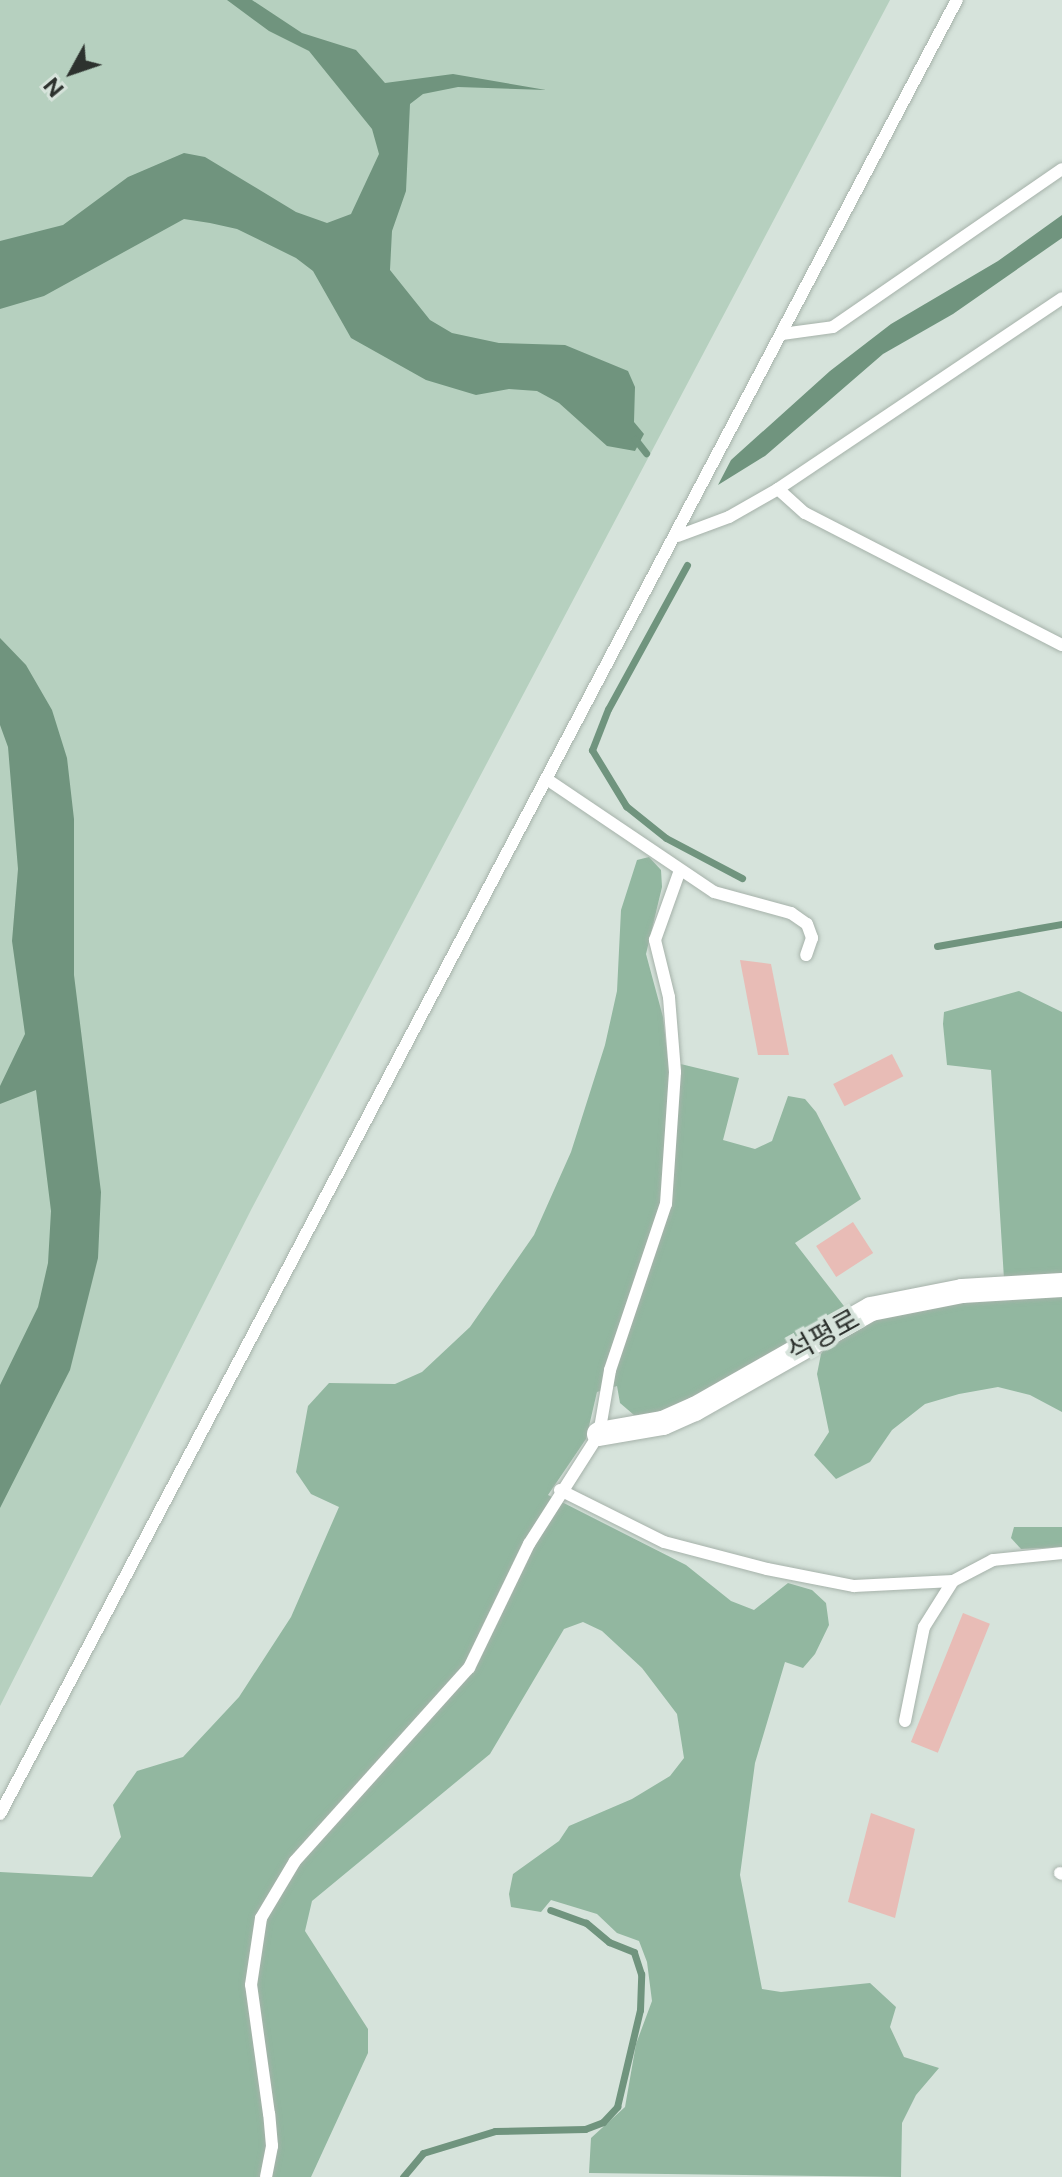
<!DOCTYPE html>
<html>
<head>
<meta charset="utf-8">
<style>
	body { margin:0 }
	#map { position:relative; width:1062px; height:2177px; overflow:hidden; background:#d6e3db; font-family:"Public Sans","Noto Sans KR",sans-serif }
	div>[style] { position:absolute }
	.green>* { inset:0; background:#b6d0bf }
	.forest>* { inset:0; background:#92b7a0 }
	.water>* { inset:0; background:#70947e }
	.stream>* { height:7px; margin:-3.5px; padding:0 3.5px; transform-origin:3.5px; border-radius:3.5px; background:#70947e }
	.building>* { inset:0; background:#e8bcb6; transform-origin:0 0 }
	.roads { filter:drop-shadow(0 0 2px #a6b2aa) drop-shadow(0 0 2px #a6b2aa) }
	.lane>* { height:12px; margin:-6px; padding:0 6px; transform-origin:6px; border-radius:6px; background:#fff }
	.street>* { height:24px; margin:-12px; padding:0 12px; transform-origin:12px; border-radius:12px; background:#fff }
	span { translate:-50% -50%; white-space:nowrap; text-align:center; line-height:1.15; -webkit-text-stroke:8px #d6e3db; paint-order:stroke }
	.street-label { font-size:28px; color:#2d322e }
	.north { position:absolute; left:32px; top:32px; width:80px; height:80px; -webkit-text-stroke:6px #d6e3db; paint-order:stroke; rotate:230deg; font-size:22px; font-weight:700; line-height:32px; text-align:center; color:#2d322e }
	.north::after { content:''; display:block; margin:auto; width:28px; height:36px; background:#2d322e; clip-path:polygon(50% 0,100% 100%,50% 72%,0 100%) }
</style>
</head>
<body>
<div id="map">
	<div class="green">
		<i style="clip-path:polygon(0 0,890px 0,252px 1208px,0 1706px)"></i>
	</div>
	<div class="forest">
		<i style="clip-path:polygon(649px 857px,661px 870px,662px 887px,646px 954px,663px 1017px,668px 1061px,739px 1078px,723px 1140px,755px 1149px,772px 1141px,788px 1096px,805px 1099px,816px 1112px,861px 1199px,795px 1243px,847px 1310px,689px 1402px,655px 1416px,634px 1415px,620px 1403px,617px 1386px,597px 1392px,586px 1439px,548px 1495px,686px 1565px,731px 1601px,754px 1610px,788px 1583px,812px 1590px,826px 1603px,829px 1625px,815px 1654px,803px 1668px,785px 1662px,755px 1763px,740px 1875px,762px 1989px,781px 1992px,870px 1983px,896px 2007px,890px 2027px,904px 2057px,939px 2068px,916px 2095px,902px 2123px,901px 2177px,589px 2173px,591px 2138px,625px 2107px,636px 2044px,652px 2001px,647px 1962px,639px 1941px,617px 1933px,597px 1914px,551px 1900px,541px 1912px,511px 1907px,509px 1894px,513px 1874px,559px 1841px,569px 1826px,632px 1799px,670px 1776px,684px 1758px,677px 1714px,642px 1668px,602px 1631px,583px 1622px,564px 1629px,490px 1754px,312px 1901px,305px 1931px,368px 2029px,368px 2053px,311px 2177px,0 2177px,0 1872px,92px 1877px,121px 1837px,113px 1805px,137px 1771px,183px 1757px,239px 1697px,291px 1617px,339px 1507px,311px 1494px,296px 1472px,308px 1406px,329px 1383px,395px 1384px,422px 1372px,470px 1327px,534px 1235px,571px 1152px,605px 1045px,617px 991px,621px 910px,637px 860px)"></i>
		<i style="clip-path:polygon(1019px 991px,1062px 1012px,1062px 1412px,1030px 1395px,998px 1387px,959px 1394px,925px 1404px,892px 1430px,870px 1462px,836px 1479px,814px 1455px,829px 1432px,817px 1374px,821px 1354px,835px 1334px,867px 1318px,1005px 1295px,991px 1070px,947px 1065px,943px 1024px,944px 1012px)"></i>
		<i style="clip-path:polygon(1014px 1527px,1062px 1527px,1062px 1547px,1021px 1549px,1011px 1538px)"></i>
	</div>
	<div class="water">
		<i style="clip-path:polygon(227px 0,252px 0,302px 33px,356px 50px,385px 83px,453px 74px,546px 90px,458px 87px,423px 94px,410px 104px,406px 191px,392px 231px,390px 270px,430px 320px,452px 333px,499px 343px,565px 345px,628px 371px,635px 387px,634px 422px,644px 434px,635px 451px,607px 446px,559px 403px,537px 391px,509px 389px,476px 395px,426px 380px,351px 338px,313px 271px,296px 258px,237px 229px,210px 223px,184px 219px,44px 296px,0 309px,0 241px,63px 225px,128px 177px,184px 153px,205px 157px,296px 212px,327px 223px,351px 214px,379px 154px,372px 129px,309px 51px,269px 31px)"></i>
		<i style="clip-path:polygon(1062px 215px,1062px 238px,953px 314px,883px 354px,765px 456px,718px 485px,731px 460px,830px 371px,891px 324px,998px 261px)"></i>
		<i style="clip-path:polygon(0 638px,26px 665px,52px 710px,67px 758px,74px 819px,74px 975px,101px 1192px,98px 1258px,70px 1370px,0 1508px,0 1385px,38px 1307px,48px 1263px,51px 1211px,36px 1090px,0 1104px,0 1086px,25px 1034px,12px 941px,18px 869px,8px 747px,0 725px)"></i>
	</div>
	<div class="stream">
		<i style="left:635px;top:439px;width:18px;rotate:52deg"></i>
		<i style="left:687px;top:565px;width:164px;rotate:118.7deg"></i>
		<i style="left:608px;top:709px;width:44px;rotate:111.3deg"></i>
		<i style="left:592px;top:750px;width:66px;rotate:58.7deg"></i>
		<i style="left:626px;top:806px;width:51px;rotate:38.7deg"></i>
		<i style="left:666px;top:838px;width:86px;rotate:27.8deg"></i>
		<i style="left:937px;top:946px;width:127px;rotate:-10deg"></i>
		<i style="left:403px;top:2177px;width:31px;rotate:-50deg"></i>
		<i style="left:423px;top:2153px;width:75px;rotate:-17deg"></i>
		<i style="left:495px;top:2131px;width:90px;rotate:-1.3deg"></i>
		<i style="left:585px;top:2129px;width:19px;rotate:-21deg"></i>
		<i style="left:603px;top:2122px;width:21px;rotate:-47deg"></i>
		<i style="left:617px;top:2107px;width:100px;rotate:-76.7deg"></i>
		<i style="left:640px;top:2010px;width:36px;rotate:-88deg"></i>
		<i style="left:641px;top:1974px;width:23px;rotate:-108deg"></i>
		<i style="left:634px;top:1952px;width:27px;rotate:-158deg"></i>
		<i style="left:609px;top:1942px;width:30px;rotate:-140deg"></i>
		<i style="left:586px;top:1923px;width:38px;rotate:-160deg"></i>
	</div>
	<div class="building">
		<i style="clip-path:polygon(740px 960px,771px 964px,789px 1055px,758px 1055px)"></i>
		<i style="left:892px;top:1054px;width:25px;height:66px;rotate:63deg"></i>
		<i style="left:853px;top:1222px;width:37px;height:44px;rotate:57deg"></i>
		<i style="left:963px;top:1613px;width:29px;height:139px;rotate:22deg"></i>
		<i style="clip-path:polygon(871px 1813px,915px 1829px,895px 1918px,848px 1902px)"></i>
	</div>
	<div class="roads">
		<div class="lane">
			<i style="left:782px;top:334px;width:51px;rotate:-7.8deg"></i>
			<i style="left:833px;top:327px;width:278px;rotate:-34.6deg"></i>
			<i style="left:778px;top:489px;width:36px;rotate:42deg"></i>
			<i style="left:805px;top:513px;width:289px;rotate:27.2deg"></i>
			<i style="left:678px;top:536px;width:54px;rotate:-20.4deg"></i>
			<i style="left:729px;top:517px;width:56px;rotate:-29.7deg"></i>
			<i style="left:778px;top:489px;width:342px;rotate:-33.9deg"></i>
			<i style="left:548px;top:780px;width:200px;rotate:34deg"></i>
			<i style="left:714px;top:892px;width:80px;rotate:15.3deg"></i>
			<i style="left:791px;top:913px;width:19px;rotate:35deg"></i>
			<i style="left:807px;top:924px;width:15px;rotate:70deg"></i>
			<i style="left:812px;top:938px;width:18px;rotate:109deg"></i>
			<i style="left:560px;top:1490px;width:116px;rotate:26.6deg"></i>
			<i style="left:664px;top:1542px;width:106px;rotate:14.7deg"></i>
			<i style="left:767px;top:1569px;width:89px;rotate:11.1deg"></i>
			<i style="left:854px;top:1586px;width:99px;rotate:-2.9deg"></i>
			<i style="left:905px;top:1721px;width:96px;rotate:-78.6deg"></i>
			<i style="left:924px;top:1627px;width:54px;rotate:-57.8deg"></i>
			<i style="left:953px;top:1581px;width:45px;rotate:-27.7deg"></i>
			<i style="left:993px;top:1560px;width:69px;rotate:-5.8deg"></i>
			<i style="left:0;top:1814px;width:2051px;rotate:-62.19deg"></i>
			<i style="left:1060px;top:1873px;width:2px;rotate:27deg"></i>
			<i style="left:266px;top:2177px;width:32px;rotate:-79deg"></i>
			<i style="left:272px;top:2146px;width:32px;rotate:-95deg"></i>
			<i style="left:269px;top:2114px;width:130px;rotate:-97.9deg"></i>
			<i style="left:251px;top:1985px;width:68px;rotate:-81.5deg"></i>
			<i style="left:261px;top:1918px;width:66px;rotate:-59.2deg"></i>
			<i style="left:295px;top:1861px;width:260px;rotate:-48deg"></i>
			<i style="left:469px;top:1668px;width:138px;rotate:-64.2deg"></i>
			<i style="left:529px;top:1544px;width:130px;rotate:-57.5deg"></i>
			<i style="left:599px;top:1434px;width:65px;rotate:-80.2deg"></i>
			<i style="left:610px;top:1370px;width:175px;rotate:-71.4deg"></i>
			<i style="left:666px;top:1204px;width:132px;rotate:-86.1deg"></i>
			<i style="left:675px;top:1072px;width:75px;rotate:-94.6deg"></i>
			<i style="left:669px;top:997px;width:59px;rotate:-103.8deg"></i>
			<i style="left:655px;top:940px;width:74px;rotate:-70.3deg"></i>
		</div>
		<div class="street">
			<i style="left:599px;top:1434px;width:65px;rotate:-9.8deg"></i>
			<i style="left:663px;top:1423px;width:35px;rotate:-24deg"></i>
			<i style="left:695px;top:1409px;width:202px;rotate:-29.6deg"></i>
			<i style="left:871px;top:1309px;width:93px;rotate:-11.2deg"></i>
			<i style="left:962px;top:1291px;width:100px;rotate:-3.4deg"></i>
		</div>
	</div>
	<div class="street-label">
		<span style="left:823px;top:1335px;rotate:-29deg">석평로</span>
	</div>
	<div class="north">N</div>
</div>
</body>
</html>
